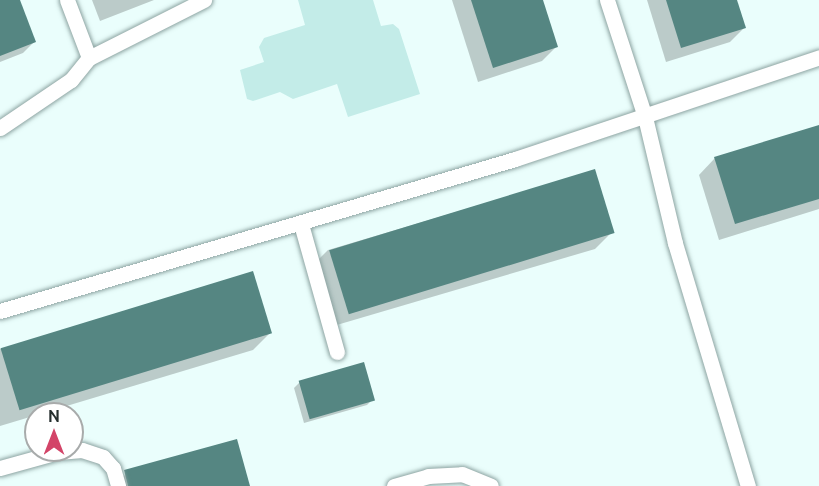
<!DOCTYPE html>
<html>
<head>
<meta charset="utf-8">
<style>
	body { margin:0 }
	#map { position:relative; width:819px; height:486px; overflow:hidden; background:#eafefc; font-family:Ubuntu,sans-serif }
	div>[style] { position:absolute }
	.green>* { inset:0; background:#c3ece8 }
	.shadow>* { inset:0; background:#0003 }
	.building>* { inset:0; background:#558682; transform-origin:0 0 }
	.roads { filter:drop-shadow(0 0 2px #8da4a2) drop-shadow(0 0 2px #8da4a2) }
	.service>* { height:15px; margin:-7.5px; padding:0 7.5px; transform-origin:7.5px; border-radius:7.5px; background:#fff }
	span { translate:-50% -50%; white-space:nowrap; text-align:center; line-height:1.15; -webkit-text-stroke:4.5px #fff; paint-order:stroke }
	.north { position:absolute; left:24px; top:402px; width:60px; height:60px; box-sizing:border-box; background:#fff; border:2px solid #a8abab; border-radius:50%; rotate:0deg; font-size:16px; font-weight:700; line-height:24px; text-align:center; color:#252e2d }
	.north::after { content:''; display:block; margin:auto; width:21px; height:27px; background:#d34468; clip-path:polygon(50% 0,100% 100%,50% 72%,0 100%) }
</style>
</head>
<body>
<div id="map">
	<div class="green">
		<i style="clip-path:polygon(298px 0,373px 0,381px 26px,393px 24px,399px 29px,420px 94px,348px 117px,337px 84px,293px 99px,280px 92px,253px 101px,247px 99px,240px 70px,264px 62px,259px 47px,264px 38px,305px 25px)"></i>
	</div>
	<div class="shadow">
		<i style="clip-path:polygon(0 0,18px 0,34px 42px,23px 53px,0 62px)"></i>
		<i style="clip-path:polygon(92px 0,154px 0,100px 21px)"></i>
		<i style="clip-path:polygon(452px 0,541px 0,556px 47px,542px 61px,478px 82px)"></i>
		<i style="clip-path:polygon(647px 0,736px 0,744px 28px,730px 42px,666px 62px)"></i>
		<i style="clip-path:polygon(819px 126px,819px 209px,719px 240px,699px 175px,715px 158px)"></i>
		<i style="clip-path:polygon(594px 171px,612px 232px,595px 249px,330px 327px,312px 266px,328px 250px)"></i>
		<i style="clip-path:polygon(270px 333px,253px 350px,0 426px,0 349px)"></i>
		<i style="clip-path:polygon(300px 382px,373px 399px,367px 405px,304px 423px,294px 388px)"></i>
		<i style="clip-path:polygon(129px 471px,249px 486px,119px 486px,118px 482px)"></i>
	</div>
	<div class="building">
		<i style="clip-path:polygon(0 0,20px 0,36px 42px,0 56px)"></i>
		<i style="clip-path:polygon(471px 0,543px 0,558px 47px,493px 68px)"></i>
		<i style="clip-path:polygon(666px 0,737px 0,746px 28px,681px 48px)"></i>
		<i style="clip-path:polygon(819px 125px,819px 199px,735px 224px,714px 157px)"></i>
		<i style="left:595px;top:169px;width:67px;height:278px;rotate:73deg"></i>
		<i style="left:253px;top:271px;width:65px;height:264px;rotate:73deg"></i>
		<i style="left:364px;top:362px;width:40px;height:68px;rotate:74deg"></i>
		<i style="clip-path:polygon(237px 439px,250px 486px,128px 486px,124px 470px)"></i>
	</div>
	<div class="roads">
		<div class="service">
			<i style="left:67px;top:0;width:62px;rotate:69.2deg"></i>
			<i style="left:607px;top:0;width:123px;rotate:72deg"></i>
			<i style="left:645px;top:117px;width:130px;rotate:76.6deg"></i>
			<i style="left:675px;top:243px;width:254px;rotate:73.3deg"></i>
			<i style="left:0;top:128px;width:86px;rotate:-34.1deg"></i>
			<i style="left:71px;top:80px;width:28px;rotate:-51deg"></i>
			<i style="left:89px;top:58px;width:129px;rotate:-26.8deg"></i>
			<i style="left:301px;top:224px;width:133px;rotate:74.3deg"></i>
			<i style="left:0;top:311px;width:537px;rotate:-16.44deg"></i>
			<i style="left:515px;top:159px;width:321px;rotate:-18.5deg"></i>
			<i style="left:0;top:468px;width:60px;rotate:-15.4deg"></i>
			<i style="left:58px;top:452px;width:24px;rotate:-5deg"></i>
			<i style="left:82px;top:450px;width:22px;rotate:18deg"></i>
			<i style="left:103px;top:457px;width:15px;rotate:48deg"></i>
			<i style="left:113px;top:468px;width:19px;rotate:74deg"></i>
			<i style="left:394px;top:486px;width:35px;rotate:-16deg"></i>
			<i style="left:428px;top:476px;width:34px;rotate:-3deg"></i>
			<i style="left:462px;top:474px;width:31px;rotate:22deg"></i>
		</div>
	</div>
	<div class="north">N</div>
</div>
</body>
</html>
